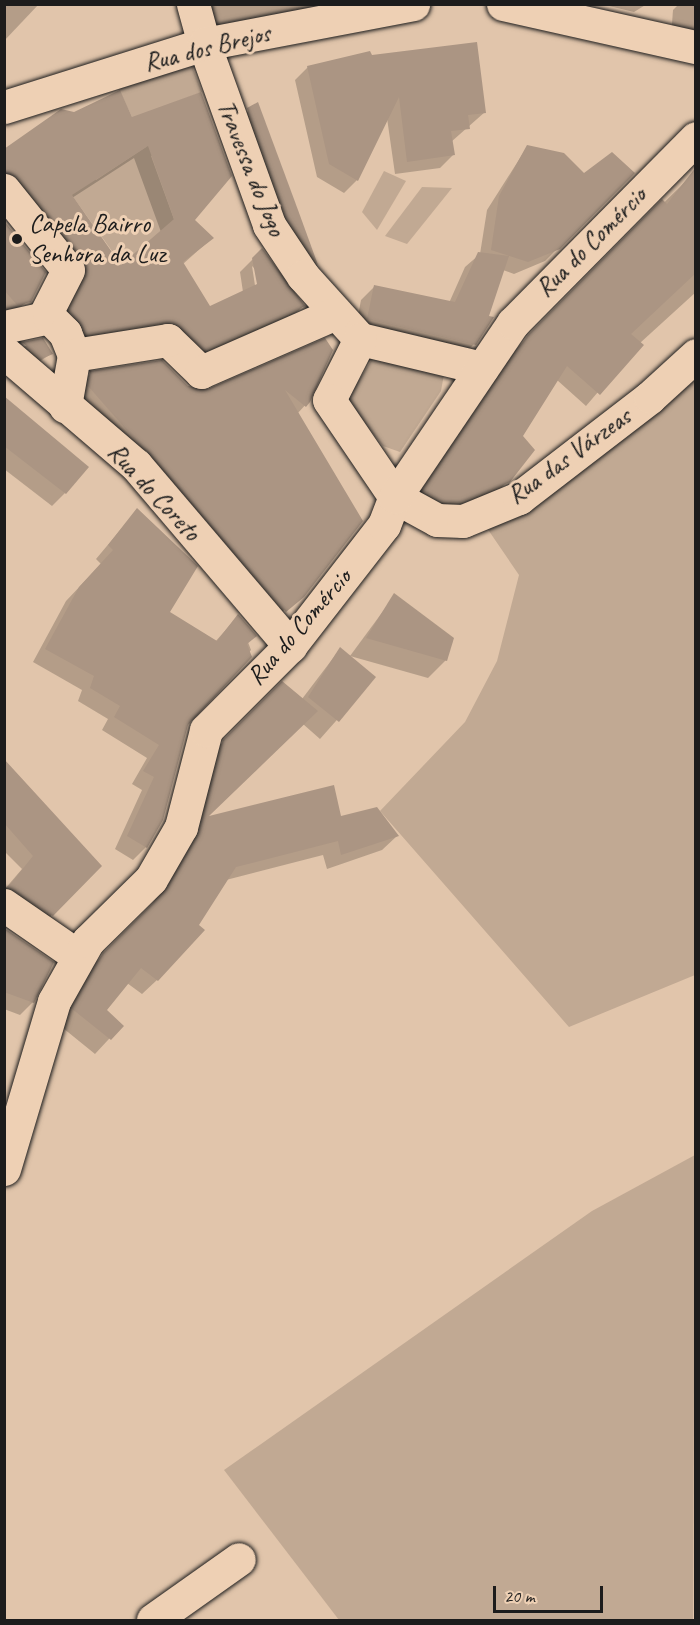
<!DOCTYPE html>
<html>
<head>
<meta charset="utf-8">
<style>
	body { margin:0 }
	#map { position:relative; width:700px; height:1625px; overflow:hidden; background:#e1c5ab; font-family:Caveat,sans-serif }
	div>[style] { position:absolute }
	.green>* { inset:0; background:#c1a993 }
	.shadow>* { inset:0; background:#0003 }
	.building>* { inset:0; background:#ab9583 }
	.roads { filter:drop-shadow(0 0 2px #1c1c1c) drop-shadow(0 0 2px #1c1c1c) }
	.pedestrian>* { height:33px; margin:-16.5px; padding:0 16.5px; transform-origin:16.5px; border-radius:16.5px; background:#eed0b4 }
	.minor>* { height:33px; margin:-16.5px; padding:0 16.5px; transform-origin:16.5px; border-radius:16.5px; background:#eed0b4 }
	.tertiary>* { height:33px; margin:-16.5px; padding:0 16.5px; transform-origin:16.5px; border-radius:16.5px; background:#eed0b4 }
	.dots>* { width:16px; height:16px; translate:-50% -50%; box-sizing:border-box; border:3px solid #eed0b4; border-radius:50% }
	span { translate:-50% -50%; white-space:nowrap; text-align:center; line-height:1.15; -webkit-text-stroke:6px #eed0b4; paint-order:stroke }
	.street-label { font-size:26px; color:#1c1c1c }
	.poi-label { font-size:26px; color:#1c1c1c }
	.left { translate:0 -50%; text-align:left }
	.frame { position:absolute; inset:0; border:6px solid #1c1c1c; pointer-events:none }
	.scale { position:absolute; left:493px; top:1586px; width:110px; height:27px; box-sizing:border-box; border:3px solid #1c1c1c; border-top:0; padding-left:8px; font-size:18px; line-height:21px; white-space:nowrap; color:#1c1c1c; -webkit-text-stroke:4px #eed0b4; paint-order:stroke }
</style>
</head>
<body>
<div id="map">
	<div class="green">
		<i style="clip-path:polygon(186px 51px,202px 92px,170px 104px,185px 139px,151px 156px,180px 236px,122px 265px,56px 173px,80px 153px,96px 180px,146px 147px,118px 87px)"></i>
		<i style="clip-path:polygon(384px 171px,406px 181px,377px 230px,362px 212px)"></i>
		<i style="clip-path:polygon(422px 187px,452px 188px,407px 244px,385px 236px)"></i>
		<i style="clip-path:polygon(376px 353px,444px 374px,441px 391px,400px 452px,383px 446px,346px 401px)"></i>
		<i style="clip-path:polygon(695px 355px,695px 975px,569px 1027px,380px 811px,465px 722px,497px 661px,519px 575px,478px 515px)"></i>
		<i style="clip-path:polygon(695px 1155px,693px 1620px,339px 1620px,224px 1470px,592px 1211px)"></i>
	</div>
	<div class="shadow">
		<i style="clip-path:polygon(4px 4px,39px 4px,4px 41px)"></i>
		<i style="clip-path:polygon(195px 4px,347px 4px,204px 31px)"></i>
		<i style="clip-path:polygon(601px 4px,647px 4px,634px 12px)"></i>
		<i style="clip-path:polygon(679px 4px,696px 4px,696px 44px,671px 37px,673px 10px)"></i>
		<i style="clip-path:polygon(370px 57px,485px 112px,451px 142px,453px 155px,440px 168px,395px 174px,387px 118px,357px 180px,344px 193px,317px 177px,295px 80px,308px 67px)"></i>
		<i style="clip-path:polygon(evenodd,201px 94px,193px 220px,212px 238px,183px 264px,209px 308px,243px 292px,240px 272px,262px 250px,303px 306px,290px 319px,191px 362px,159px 334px,73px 346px,56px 324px,73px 292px,4px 196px,4px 151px,74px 113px,131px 119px,201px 94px,134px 158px,161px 232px,121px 268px,72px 198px,134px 158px,201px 94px,252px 266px,256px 270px,259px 291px,256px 292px,252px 266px)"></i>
		<i style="clip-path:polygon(257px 104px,317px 265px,305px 277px,235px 122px)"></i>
		<i style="clip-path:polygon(527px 147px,583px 175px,633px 173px,545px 261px,514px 274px,503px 270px,474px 344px,461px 357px,355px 331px,361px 300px,374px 287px,449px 303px,465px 267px,480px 254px,487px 210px)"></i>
		<i style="clip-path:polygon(696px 171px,696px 292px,640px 343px,586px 406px,557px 380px,522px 436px,508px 481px,495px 494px,445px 514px,410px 504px,515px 350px)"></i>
		<i style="clip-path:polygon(4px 223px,29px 301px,4px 317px)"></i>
		<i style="clip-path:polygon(42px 339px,51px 354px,34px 365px,16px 350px)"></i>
		<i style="clip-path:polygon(324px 340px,309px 401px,297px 414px,361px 521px,272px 624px,75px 399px,78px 386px,91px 373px,208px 391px)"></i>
		<i style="clip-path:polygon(4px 398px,65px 493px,52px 506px,4px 469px)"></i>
		<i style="clip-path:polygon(137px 510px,168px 612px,215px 642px,238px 616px,251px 650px,187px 724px,146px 847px,133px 860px,115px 849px,142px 790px,132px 784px,147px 758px,102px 730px,108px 719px,78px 701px,82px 690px,33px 662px,66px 601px,101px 564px,96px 559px)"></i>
		<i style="clip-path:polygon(395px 595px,446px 660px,428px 678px,350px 656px)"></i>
		<i style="clip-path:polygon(340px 649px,374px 678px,320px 739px,303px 724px,204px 819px,340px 818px,397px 836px,382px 850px,327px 869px,323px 855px,226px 880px,157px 980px,142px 994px,127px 983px,105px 1010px,121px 1026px,95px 1054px,58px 1024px,89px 969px,150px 908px,183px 852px,209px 756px,282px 683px,302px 699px)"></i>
		<i style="clip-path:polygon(4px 764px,100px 866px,39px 928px,4px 890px,22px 869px,4px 851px)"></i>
		<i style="clip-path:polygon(4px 930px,33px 1002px,20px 1015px,4px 1009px)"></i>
	</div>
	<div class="building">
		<i style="clip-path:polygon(477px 42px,486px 113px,468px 115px,470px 129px,451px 131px,455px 155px,407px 162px,399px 97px,358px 181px,329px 164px,307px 66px,370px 51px,372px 55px)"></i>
		<i style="clip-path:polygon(evenodd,120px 90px,132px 117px,201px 92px,232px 176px,195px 220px,214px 238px,183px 262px,210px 306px,257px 284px,252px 258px,262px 248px,305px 306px,205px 350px,172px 322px,86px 334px,69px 310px,85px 278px,83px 259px,19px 178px,4px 172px,4px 149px,61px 109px,74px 112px,120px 90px,148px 146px,174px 219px,121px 265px,72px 195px,148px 146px)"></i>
		<i style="clip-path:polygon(258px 102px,298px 210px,318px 265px,286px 217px,247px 108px)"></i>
		<i style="clip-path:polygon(527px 145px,564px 153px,584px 173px,612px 152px,635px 173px,560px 249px,528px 262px,491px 250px,499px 196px)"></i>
		<i style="clip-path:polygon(696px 167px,696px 273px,631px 334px,644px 345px,600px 395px,567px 366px,523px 436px,535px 450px,510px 482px,460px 502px,442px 501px,422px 490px,528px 335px,662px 199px,667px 204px)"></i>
		<i style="clip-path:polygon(4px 221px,46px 272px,31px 302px,17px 305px,4px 290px)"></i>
		<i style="clip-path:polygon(478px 252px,509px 256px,489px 316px,494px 317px,476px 345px,367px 319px,374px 285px,455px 302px)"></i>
		<i style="clip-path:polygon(43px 338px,53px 354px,41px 359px,22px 342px)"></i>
		<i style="clip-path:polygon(325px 338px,333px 350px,310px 402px,306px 407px,285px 390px,363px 521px,304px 597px,286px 612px,88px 386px,90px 371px,162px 360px,188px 386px,208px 389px)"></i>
		<i style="clip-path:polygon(4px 396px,89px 467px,66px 494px,4px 446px)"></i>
		<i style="clip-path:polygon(137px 508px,198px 566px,170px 612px,217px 641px,238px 614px,257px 636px,247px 644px,252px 657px,188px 725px,163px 820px,147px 848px,127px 836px,154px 777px,143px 771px,159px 745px,114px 717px,120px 706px,90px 688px,94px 676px,45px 649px,79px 587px,113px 550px,108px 545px)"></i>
		<i style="clip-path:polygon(394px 593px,454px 638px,447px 661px,366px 638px)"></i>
		<i style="clip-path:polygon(340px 647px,376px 677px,339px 722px,308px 697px)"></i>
		<i style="clip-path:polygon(282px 681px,318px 711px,209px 816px,334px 785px,341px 816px,377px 807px,399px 836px,341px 855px,338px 841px,236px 867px,199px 925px,205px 930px,158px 981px,141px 968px,107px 1010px,124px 1026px,111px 1040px,71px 1008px,103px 953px,164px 892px,197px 836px,223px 740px)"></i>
		<i style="clip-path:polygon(4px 759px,102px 866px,53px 916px,8px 887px,33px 856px,4px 823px)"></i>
		<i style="clip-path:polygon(4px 928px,54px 962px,34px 1003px,4px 992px)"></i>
	</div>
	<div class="roads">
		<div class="pedestrian">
			<i style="left:204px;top:44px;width:192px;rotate:70.2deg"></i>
			<i style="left:269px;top:225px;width:61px;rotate:56.3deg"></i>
			<i style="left:303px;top:276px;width:85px;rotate:47.9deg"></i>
			<i style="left:168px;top:340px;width:46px;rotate:44.1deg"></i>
			<i style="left:201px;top:372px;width:145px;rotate:-23.6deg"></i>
		</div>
		<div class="minor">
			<i style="left:193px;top:4px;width:41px;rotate:74.6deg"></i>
			<i style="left:4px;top:190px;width:102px;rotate:51.3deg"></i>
			<i style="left:68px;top:270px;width:53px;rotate:117.1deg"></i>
			<i style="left:4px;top:327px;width:46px;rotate:-12.5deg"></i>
			<i style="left:49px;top:317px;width:23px;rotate:45deg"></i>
			<i style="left:65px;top:333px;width:24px;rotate:68deg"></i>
			<i style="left:74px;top:355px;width:52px;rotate:100deg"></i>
			<i style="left:4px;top:352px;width:174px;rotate:40.6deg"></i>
			<i style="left:136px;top:465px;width:238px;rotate:49.6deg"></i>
			<i style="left:74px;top:355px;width:95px;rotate:-9.1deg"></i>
			<i style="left:482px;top:368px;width:125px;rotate:-166.6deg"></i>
			<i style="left:360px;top:339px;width:68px;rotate:116.9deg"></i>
			<i style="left:329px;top:400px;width:117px;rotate:55.8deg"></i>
			<i style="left:395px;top:497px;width:48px;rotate:28.7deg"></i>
			<i style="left:437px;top:520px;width:26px;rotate:2deg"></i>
			<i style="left:463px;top:521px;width:61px;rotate:-22.3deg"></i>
			<i style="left:519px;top:498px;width:165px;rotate:-37.6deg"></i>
			<i style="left:650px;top:397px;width:62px;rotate:-42.4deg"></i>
			<i style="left:4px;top:905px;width:90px;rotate:34.6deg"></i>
			<i style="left:4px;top:1169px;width:175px;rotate:-73.4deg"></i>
			<i style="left:54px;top:1001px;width:69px;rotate:-60.5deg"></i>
			<i style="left:88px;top:941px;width:88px;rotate:-44.5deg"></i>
			<i style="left:151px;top:879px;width:60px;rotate:-60deg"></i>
			<i style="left:181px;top:827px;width:100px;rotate:-75.5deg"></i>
			<i style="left:206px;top:730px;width:119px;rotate:-45deg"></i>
			<i style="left:290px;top:646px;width:153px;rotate:-52.2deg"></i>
			<i style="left:384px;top:525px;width:30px;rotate:-69deg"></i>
			<i style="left:395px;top:497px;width:210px;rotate:-55.9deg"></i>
			<i style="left:513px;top:323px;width:260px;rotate:-45.3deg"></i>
			<i style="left:153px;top:1620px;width:105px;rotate:-35.3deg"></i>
		</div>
		<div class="tertiary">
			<i style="left:503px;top:4px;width:198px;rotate:12.6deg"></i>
			<i style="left:4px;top:107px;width:210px;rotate:-17.5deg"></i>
			<i style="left:204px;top:44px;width:213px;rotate:-10.8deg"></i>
		</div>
	</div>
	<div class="dots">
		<i style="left:17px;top:239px;background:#1c1c1c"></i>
	</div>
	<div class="street-label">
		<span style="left:207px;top:48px;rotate:-14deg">Rua dos Brejos</span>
		<span style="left:251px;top:168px;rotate:68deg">Travessa do Jogo</span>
		<span style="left:591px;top:242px;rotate:-45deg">Rua do Comércio</span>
		<span style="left:569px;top:456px;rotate:-36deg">Rua das Várzeas</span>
		<span style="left:154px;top:492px;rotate:47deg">Rua do Coreto</span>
		<span style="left:299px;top:627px;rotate:-49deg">Rua do Comércio</span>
	</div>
	<div class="poi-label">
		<span class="left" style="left:29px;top:239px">Capela Bairro<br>Senhora da Luz</span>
	</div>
	<div class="frame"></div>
	<div class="scale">20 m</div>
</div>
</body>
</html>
